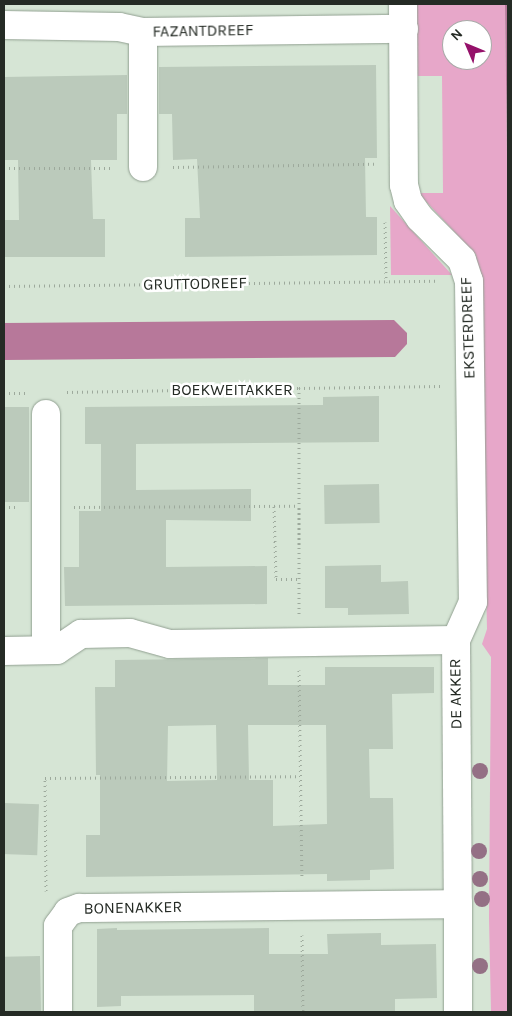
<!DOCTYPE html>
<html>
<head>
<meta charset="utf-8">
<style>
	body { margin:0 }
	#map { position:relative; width:512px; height:1016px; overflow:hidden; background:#d6e5d5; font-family:Karla,sans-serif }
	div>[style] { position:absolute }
	.green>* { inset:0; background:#e7a7c9 }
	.water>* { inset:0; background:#b7789a }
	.building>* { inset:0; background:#bbcabb; transform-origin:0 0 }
	.path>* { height:3px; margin-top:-1.5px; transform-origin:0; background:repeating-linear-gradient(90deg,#9da99c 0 1px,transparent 0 5px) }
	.roads { filter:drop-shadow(0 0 1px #91a091) drop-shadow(0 0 1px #91a091) }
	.minor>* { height:28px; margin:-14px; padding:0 14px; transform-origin:14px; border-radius:14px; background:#fff }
	.trees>* { width:16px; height:16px; margin:-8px; border-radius:50%; background:#947085 }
	span { translate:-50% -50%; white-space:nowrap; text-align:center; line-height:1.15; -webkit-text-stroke:5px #fff; paint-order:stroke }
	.street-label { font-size:16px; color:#252b25 }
	.frame { position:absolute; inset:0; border:5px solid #252b25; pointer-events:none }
	.north { position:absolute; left:442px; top:20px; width:50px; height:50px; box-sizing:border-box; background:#fff; border:1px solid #a8aaa8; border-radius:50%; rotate:315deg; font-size:14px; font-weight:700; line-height:20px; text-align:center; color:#252b25 }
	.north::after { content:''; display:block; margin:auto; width:18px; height:22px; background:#95116a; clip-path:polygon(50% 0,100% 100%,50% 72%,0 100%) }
</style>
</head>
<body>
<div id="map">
	<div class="green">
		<i style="clip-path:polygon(evenodd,415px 4px,505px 4px,508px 227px,508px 1012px,491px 1012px,489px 918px,491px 657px,482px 644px,487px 629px,481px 350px,476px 255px,420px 195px,419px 193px,443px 193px,442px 76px,416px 76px,415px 4px,452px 30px,482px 30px,482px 60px,452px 60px,452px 30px)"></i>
		<i style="clip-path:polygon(390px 206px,452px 275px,391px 275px)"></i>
	</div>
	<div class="water">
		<i style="clip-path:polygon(505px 4px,508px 4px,508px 227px)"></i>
		<i style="clip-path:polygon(394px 320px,407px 333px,407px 344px,395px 357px,4px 360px,4px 323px)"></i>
	</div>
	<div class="building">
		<i style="clip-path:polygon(376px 65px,377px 158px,365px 158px,366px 217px,377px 217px,377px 255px,185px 257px,185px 218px,200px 218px,197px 159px,173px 160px,172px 114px,159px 114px,159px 67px)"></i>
		<i style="clip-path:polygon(127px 75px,127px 114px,117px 114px,117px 160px,91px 160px,93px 219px,105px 219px,105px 257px,4px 257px,4px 220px,19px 220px,18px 160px,4px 160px,4px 77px)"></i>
		<i style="clip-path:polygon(379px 396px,379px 442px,136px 444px,136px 490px,251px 489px,251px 521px,166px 520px,166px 567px,267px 566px,267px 604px,65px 606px,64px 567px,79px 567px,79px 511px,101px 511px,101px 444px,85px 444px,85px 407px,323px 405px,323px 397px)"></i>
		<i style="left:4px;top:407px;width:25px;height:95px"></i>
		<i style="left:379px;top:484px;width:39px;height:55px;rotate:89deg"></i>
		<i style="clip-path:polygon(381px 565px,381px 582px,408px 581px,409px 614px,348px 615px,348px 608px,325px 608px,325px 566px)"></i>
		<i style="clip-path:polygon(evenodd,268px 658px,268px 685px,325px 685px,325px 667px,434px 667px,434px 693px,392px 694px,393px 749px,369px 749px,370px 798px,393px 798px,394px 869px,370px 870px,370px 880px,327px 881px,327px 874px,86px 877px,86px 835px,100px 835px,100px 775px,96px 775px,95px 687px,115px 687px,115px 660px,268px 658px,216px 725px,217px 780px,167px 781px,168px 726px,216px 725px,268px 658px,248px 725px,326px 725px,327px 824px,273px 826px,273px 780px,249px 780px,248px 725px)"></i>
		<i style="left:4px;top:803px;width:35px;height:51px;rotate:2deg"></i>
		<i style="clip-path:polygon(117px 928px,117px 930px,269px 928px,269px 954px,328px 954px,327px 934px,381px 933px,381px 945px,436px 944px,437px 998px,395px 999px,395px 1012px,254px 1012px,254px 995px,121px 996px,121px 1006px,97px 1007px,97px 929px)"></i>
		<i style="left:40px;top:956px;width:56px;height:36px;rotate:89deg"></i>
	</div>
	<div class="path">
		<i style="left:173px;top:167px;width:201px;rotate:-0.9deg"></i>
		<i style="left:4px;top:168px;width:110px"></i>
		<i style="left:385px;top:222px;width:60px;rotate:89deg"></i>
		<i style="left:4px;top:286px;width:434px;rotate:-0.7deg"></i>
		<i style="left:299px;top:388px;width:143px;rotate:-0.8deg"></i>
		<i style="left:67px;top:392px;width:232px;rotate:-1deg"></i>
		<i style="left:299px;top:388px;width:226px;rotate:90deg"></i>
		<i style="left:4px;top:393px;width:22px"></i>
		<i style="left:274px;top:506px;width:73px;rotate:88.4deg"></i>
		<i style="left:276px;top:579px;width:23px"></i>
		<i style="left:4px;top:507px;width:12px"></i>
		<i style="left:74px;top:507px;width:225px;rotate:-0.3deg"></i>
		<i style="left:299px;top:670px;width:207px;rotate:89.2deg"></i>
		<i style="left:46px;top:891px;width:113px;rotate:-90.5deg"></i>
		<i style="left:45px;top:778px;width:255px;rotate:-0.4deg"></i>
		<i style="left:302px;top:935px;width:77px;rotate:89.3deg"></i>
	</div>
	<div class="roads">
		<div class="minor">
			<i style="left:403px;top:4px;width:181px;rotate:89.7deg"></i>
			<i style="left:404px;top:185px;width:16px;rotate:76deg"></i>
			<i style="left:408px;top:201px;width:21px;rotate:55deg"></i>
			<i style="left:420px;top:218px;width:59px;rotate:45deg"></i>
			<i style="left:462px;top:260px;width:22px;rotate:72deg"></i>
			<i style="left:469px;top:281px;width:321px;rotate:89.3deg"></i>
			<i style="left:473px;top:602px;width:42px;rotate:114.1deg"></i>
			<i style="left:4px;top:25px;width:115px;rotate:1deg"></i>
			<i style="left:119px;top:27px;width:25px;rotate:12deg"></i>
			<i style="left:143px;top:32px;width:261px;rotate:-0.7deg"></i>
			<i style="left:143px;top:32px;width:135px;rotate:90deg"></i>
			<i style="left:46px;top:650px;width:236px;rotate:-90deg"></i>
			<i style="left:4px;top:651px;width:53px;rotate:-1.1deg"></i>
			<i style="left:57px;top:650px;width:29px;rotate:-34deg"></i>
			<i style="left:81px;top:634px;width:49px;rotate:-1.2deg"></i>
			<i style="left:130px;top:633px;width:41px;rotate:15.4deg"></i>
			<i style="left:170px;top:644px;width:286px;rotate:-0.8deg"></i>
			<i style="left:456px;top:640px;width:264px;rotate:89.6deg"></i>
			<i style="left:58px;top:1012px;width:86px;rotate:-90deg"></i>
			<i style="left:58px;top:926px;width:17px;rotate:-54deg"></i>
			<i style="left:68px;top:912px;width:12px;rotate:-20deg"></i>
			<i style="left:79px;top:908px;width:379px;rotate:-0.6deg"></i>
			<i style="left:458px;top:904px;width:108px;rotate:90deg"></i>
		</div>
	</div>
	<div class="trees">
		<i style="left:480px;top:771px"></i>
		<i style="left:479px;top:851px"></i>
		<i style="left:480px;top:879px"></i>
		<i style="left:482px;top:899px"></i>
		<i style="left:480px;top:966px"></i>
	</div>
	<div class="street-label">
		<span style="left:203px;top:31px;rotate:-1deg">FAZANTDREEF</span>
		<span style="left:195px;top:284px;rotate:-1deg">GRUTTODREEF</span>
		<span style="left:468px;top:328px;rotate:-92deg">EKSTERDREEF</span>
		<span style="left:232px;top:390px">BOEKWEITAKKER</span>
		<span style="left:456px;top:694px;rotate:-91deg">DE AKKER</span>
		<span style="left:133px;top:908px;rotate:-1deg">BONENAKKER</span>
	</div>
	<div class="frame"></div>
	<div class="north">N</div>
</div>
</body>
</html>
